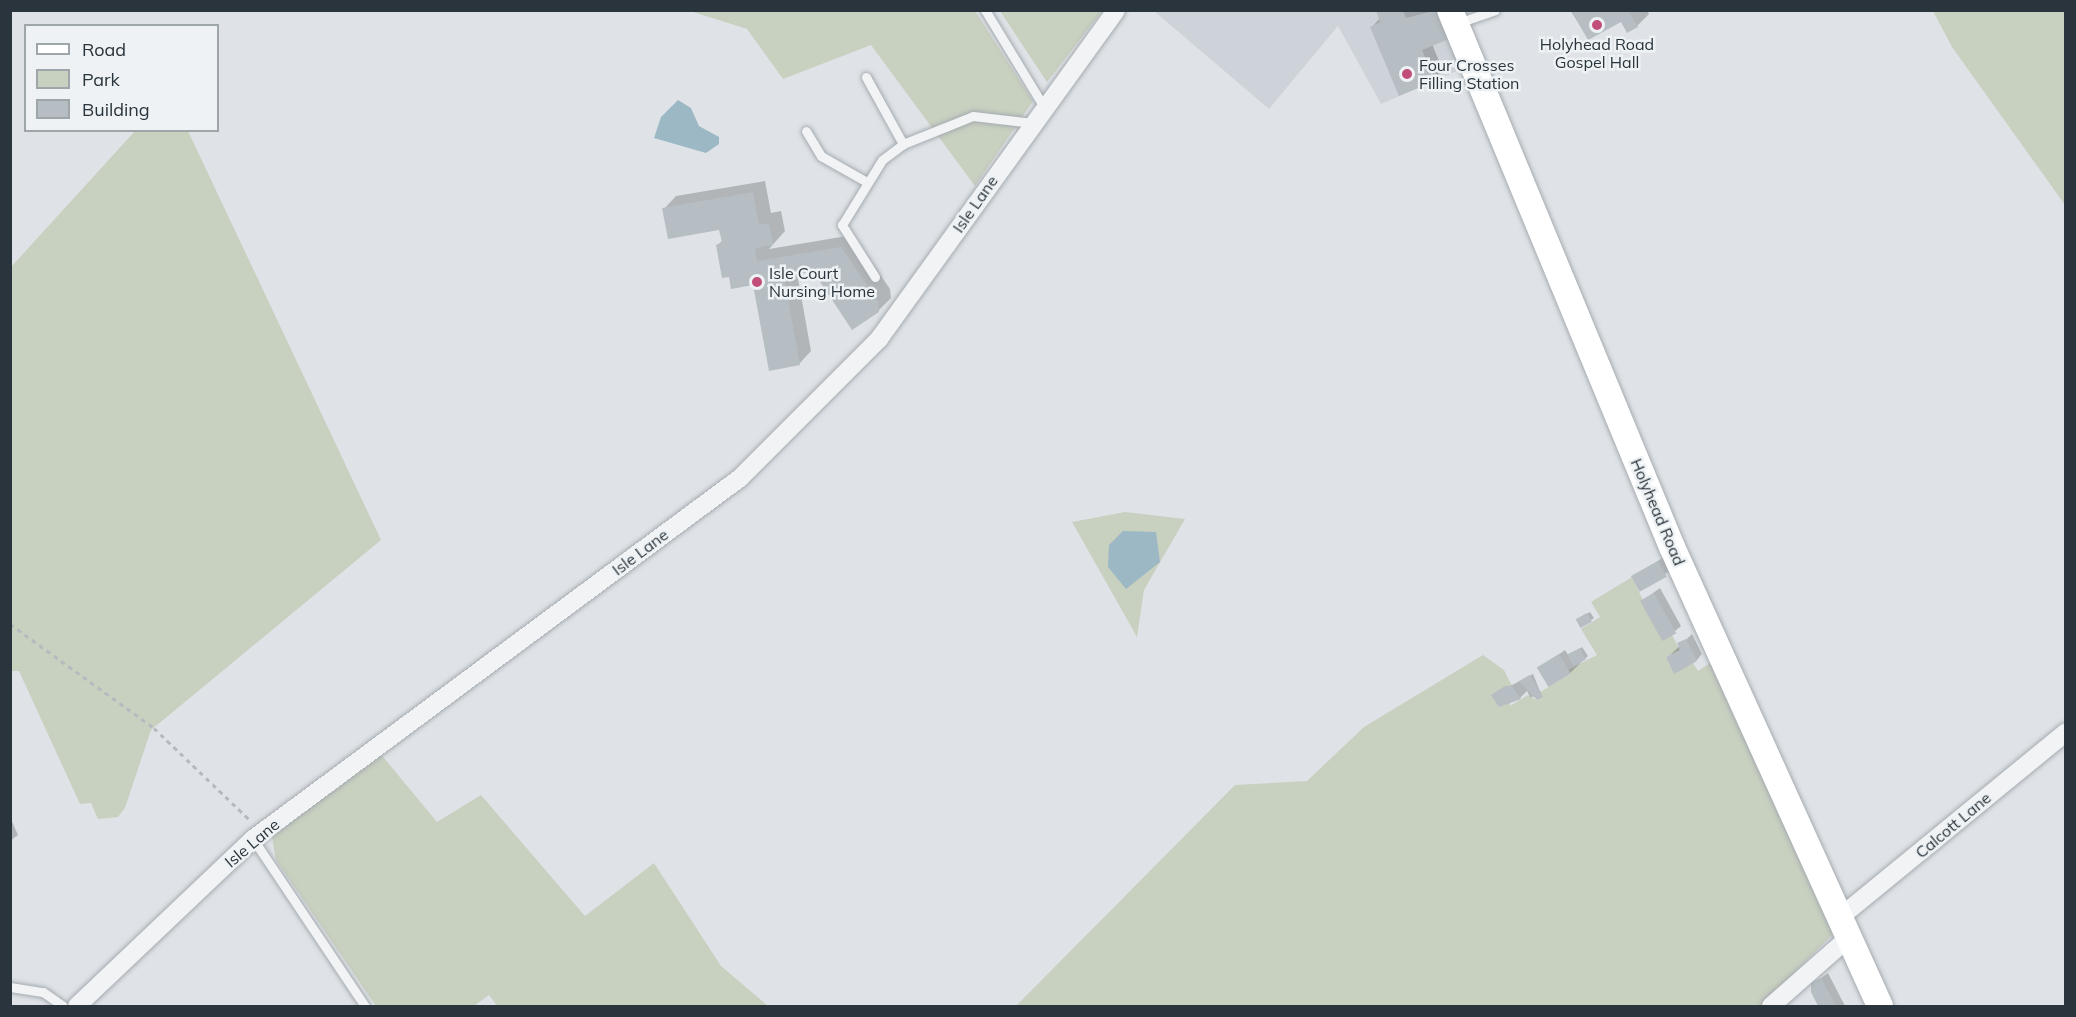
<!DOCTYPE html>
<html>
<head>
<meta charset="utf-8">
<style>
	body { margin:0 }
	#map { position:relative; width:2076px; height:1017px; overflow:hidden; background:#dfe3e7; font-family:Mulish,sans-serif }
	div>[style] { position:absolute }
	.built>* { inset:0; background:#cdd3d8 }
	.green>* { inset:0; background:#c8d0c0 }
	.water>* { inset:0; background:#9cb8c4 }
	.shadow>* { inset:0; background:#0003; transform-origin:0 0 }
	.building>* { inset:0; background:#b6bec3; transform-origin:0 0 }
	.path>* { height:3px; margin-top:-1.5px; transform-origin:0; background:repeating-linear-gradient(90deg,#b5babe 0 4.5px,transparent 0 9px) }
	.roads { filter:drop-shadow(0 0 2px #a5abb0) drop-shadow(0 0 2px #a5abb0) }
	.lane>* { height:9px; margin:-4.5px; padding:0 4.5px; transform-origin:4.5px; border-radius:4.5px; background:#f1f3f5 }
	.street>* { height:18px; margin:-9px; padding:0 9px; transform-origin:9px; border-radius:9px; background:#f1f3f5 }
	.secondary>* { height:26px; margin:-13px; padding:0 13px; transform-origin:13px; border-radius:13px; background:#fff }
	.dots>* { width:16px; height:16px; translate:-50% -50%; box-sizing:border-box; border:3px solid #eef2f4; border-radius:50% }
	span { translate:-50% -50%; white-space:nowrap; text-align:center; line-height:1.15; -webkit-text-stroke:5px #eef2f4; paint-order:stroke }
	.poi-label { font-size:16px; color:#29343c }
	.left { translate:0 -50%; text-align:left }
	.street-label { font-size:16px; color:#29343c }
	.frame { position:absolute; inset:0; border:12px solid #29343c; pointer-events:none }
	.legend { position:absolute; left:24px; top:24px; width:195px; height:108px; box-sizing:border-box; background:#eef2f4; border:2px solid #9fa6aa; margin:0; padding:8px 10px; list-style:none; font-size:18px; color:#29343c }
	.legend li { display:flex; align-items:center; gap:12px; height:30px }
	.legend b { width:30px; border:2px solid #9fa6aa }
</style>
</head>
<body>
<div id="map">
	<div class="built">
		<i style="clip-path:polygon(1154px 11px,1440px 11px,1464px 68px,1381px 104px,1338px 26px,1269px 109px)"></i>
	</div>
	<div class="green">
		<i style="clip-path:polygon(690px 11px,975px 11px,1033px 101px,975px 186px,871px 45px,783px 79px,747px 29px)"></i>
		<i style="clip-path:polygon(1000px 11px,1102px 11px,1047px 82px)"></i>
		<i style="clip-path:polygon(1933px 11px,2065px 11px,2065px 205px,1952px 47px)"></i>
		<i style="clip-path:polygon(135px 131px,188px 131px,381px 540px,151px 730px,125px 808px,118px 817px,98px 819px,91px 803px,80px 804px,19px 671px,11px 671px,11px 267px)"></i>
		<i style="clip-path:polygon(1125px 512px,1185px 519px,1144px 590px,1137px 637px,1072px 522px)"></i>
		<i style="clip-path:polygon(1632px 577px,1662px 640px,1672px 635px,1680px 650px,1666px 657px,1674px 673px,1693px 663px,1698px 671px,1710px 663px,1833px 934px,1761px 1006px,1016px 1006px,1235px 785px,1307px 781px,1364px 727px,1483px 655px,1504px 670px,1512px 686px,1510px 706px,1528px 695px,1537px 700px,1540px 692px,1571px 674px,1568px 670px,1597px 655px,1581px 629px,1600px 617px,1591px 602px)"></i>
		<i style="clip-path:polygon(379px 752px,437px 822px,481px 795px,585px 916px,654px 863px,721px 966px,768px 1006px,497px 1006px,489px 995px,474px 1006px,376px 1006px,276px 860px,272px 837px)"></i>
	</div>
	<div class="water">
		<i style="clip-path:polygon(678px 100px,691px 108px,699px 126px,719px 137px,719px 144px,706px 153px,654px 138px,661px 117px)"></i>
		<i style="clip-path:polygon(1123px 531px,1156px 532px,1160px 562px,1126px 589px,1108px 567px,1109px 545px)"></i>
	</div>
	<div class="shadow">
		<i style="clip-path:polygon(1377px 10px,1450px 10px,1432px 44px,1443px 71px,1434px 80px,1372px 27px,1380px 18px)"></i>
		<i style="clip-path:polygon(1570px 10px,1647px 10px,1649px 14px,1637px 26px,1621px 20px,1588px 38px)"></i>
		<i style="clip-path:polygon(765px 181px,771px 213px,781px 211px,785px 231px,769px 249px,853px 235px,890px 289px,891px 298px,878px 311px,814px 270px,797px 273px,811px 351px,799px 364px,755px 283px,730px 275px,717px 246px,723px 240px,721px 228px,664px 209px,676px 196px)"></i>
		<i style="left:1664px;top:557px;width:15px;height:37px;rotate:58deg"></i>
		<i style="clip-path:polygon(1660px 588px,1681px 626px,1675px 631px,1642px 601px)"></i>
		<i style="clip-path:polygon(1590px 612px,1594px 618px,1582px 627px,1580px 618px)"></i>
		<i style="clip-path:polygon(1692px 634px,1702px 654px,1697px 660px,1667px 658px)"></i>
		<i style="clip-path:polygon(1582px 647px,1588px 656px,1570px 673px,1539px 668px,1565px 650px,1569px 656px)"></i>
		<i style="clip-path:polygon(1533px 674px,1542px 696px,1530px 697px,1527px 691px,1520px 698px,1493px 695px)"></i>
		<i style="clip-path:polygon(10px 817px,18px 835px,10px 841px)"></i>
		<i style="clip-path:polygon(1828px 973px,1845px 1006px,1820px 1006px,1812px 991px,1813px 984px)"></i>
	</div>
	<div class="building">
		<i style="clip-path:polygon(1376px 10px,1403px 10px,1406px 18px,1437px 10px,1449px 39px,1422px 50px,1435px 81px,1399px 96px,1370px 27px,1380px 22px)"></i>
		<i style="clip-path:polygon(1571px 10px,1628px 10px,1638px 27px,1627px 33px,1621px 22px,1588px 40px)"></i>
		<i style="clip-path:polygon(753px 192px,759px 225px,769px 223px,773px 245px,755px 248px,757px 261px,841px 247px,878px 301px,879px 312px,852px 330px,813px 271px,784px 277px,800px 365px,769px 371px,753px 285px,731px 289px,729px 277px,722px 278px,716px 245px,722px 242px,719px 230px,668px 239px,662px 208px)"></i>
		<i style="left:1658px;top:561px;width:18px;height:31px;rotate:61deg"></i>
		<i style="left:1654px;top:593px;width:46px;height:16px;rotate:61deg"></i>
		<i style="left:1587px;top:613px;width:10px;height:13px;rotate:61deg"></i>
		<i style="clip-path:polygon(1686px 639px,1697px 661px,1674px 674px,1666px 657px,1680px 650px,1677px 643px)"></i>
		<i style="left:1580px;top:648px;width:13px;height:14px;rotate:63deg"></i>
		<i style="left:1559px;top:654px;width:23px;height:26px;rotate:59deg"></i>
		<i style="clip-path:polygon(1530px 675px,1543px 697px,1537px 700px,1519px 681px)"></i>
		<i style="clip-path:polygon(1505px 686px,1512px 686px,1521px 699px,1499px 707px,1491px 695px)"></i>
		<i style="clip-path:polygon(1821px 978px,1836px 1006px,1818px 1006px,1811px 992px,1811px 983px)"></i>
	</div>
	<div class="path">
		<i style="left:10px;top:624px;width:178px;rotate:35.8deg"></i>
		<i style="left:154px;top:728px;width:133px;rotate:43.8deg"></i>
	</div>
	<div class="roads">
		<div class="lane">
			<i style="left:985px;top:10px;width:114px;rotate:58.7deg"></i>
			<i style="left:1458px;top:23px;width:39px;rotate:-19deg"></i>
			<i style="left:866px;top:77px;width:77px;rotate:61.1deg"></i>
			<i style="left:806px;top:131px;width:29px;rotate:59deg"></i>
			<i style="left:821px;top:156px;width:51px;rotate:29.6deg"></i>
			<i style="left:875px;top:277px;width:62px;rotate:-122.4deg"></i>
			<i style="left:842px;top:225px;width:76px;rotate:-58.4deg"></i>
			<i style="left:882px;top:160px;width:26px;rotate:-37deg"></i>
			<i style="left:903px;top:144px;width:75px;rotate:-21.8deg"></i>
			<i style="left:973px;top:116px;width:60px;rotate:6.7deg"></i>
			<i style="left:253px;top:839px;width:201px;rotate:56.2deg"></i>
			<i style="left:10px;top:987px;width:33px;rotate:9deg"></i>
			<i style="left:43px;top:992px;width:24px;rotate:35deg"></i>
		</div>
		<div class="street">
			<i style="left:1839px;top:918px;width:293px;rotate:-39.3deg"></i>
			<i style="left:77px;top:1006px;width:243px;rotate:-43.5deg"></i>
			<i style="left:253px;top:839px;width:606px;rotate:-36.55deg"></i>
			<i style="left:740px;top:478px;width:197px;rotate:-45deg"></i>
			<i style="left:879px;top:339px;width:405px;rotate:-54.2deg"></i>
			<i style="left:1771px;top:1006px;width:103px;rotate:-41.4deg"></i>
		</div>
		<div class="secondary">
			<i style="left:1450px;top:10px;width:581px;rotate:67.54deg"></i>
			<i style="left:1672px;top:547px;width:504px;rotate:65.62deg"></i>
		</div>
	</div>
	<div class="dots">
		<i style="left:1597px;top:25px;background:#c14e78"></i>
		<i style="left:1407px;top:74px;background:#c14e78"></i>
		<i style="left:757px;top:282px;background:#c14e78"></i>
	</div>
	<div class="poi-label">
		<span style="left:1597px;top:53px">Holyhead Road<br>Gospel Hall</span>
		<span class="left" style="left:1419px;top:74px">Four Crosses<br>Filling Station</span>
		<span class="left" style="left:769px;top:282px">Isle Court<br>Nursing Home</span>
	</div>
	<div class="street-label">
		<span style="left:975px;top:204px;rotate:-55deg">Isle Lane</span>
		<span style="left:1658px;top:512px;rotate:67deg">Holyhead Road</span>
		<span style="left:640px;top:552px;rotate:-37deg">Isle Lane</span>
		<span style="left:1953px;top:825px;rotate:-40deg">Calcott Lane</span>
		<span style="left:252px;top:843px;rotate:-40deg">Isle Lane</span>
	</div>
	<div class="frame"></div>
	<ul class="legend">
	<li><b style="height:8px;background:#fff"></b>Road</li>
	<li><b style="height:16px;background:#c8d0c0"></b>Park</li>
	<li><b style="height:16px;background:#b6bec3"></b>Building</li>
	</ul>
</div>
</body>
</html>
